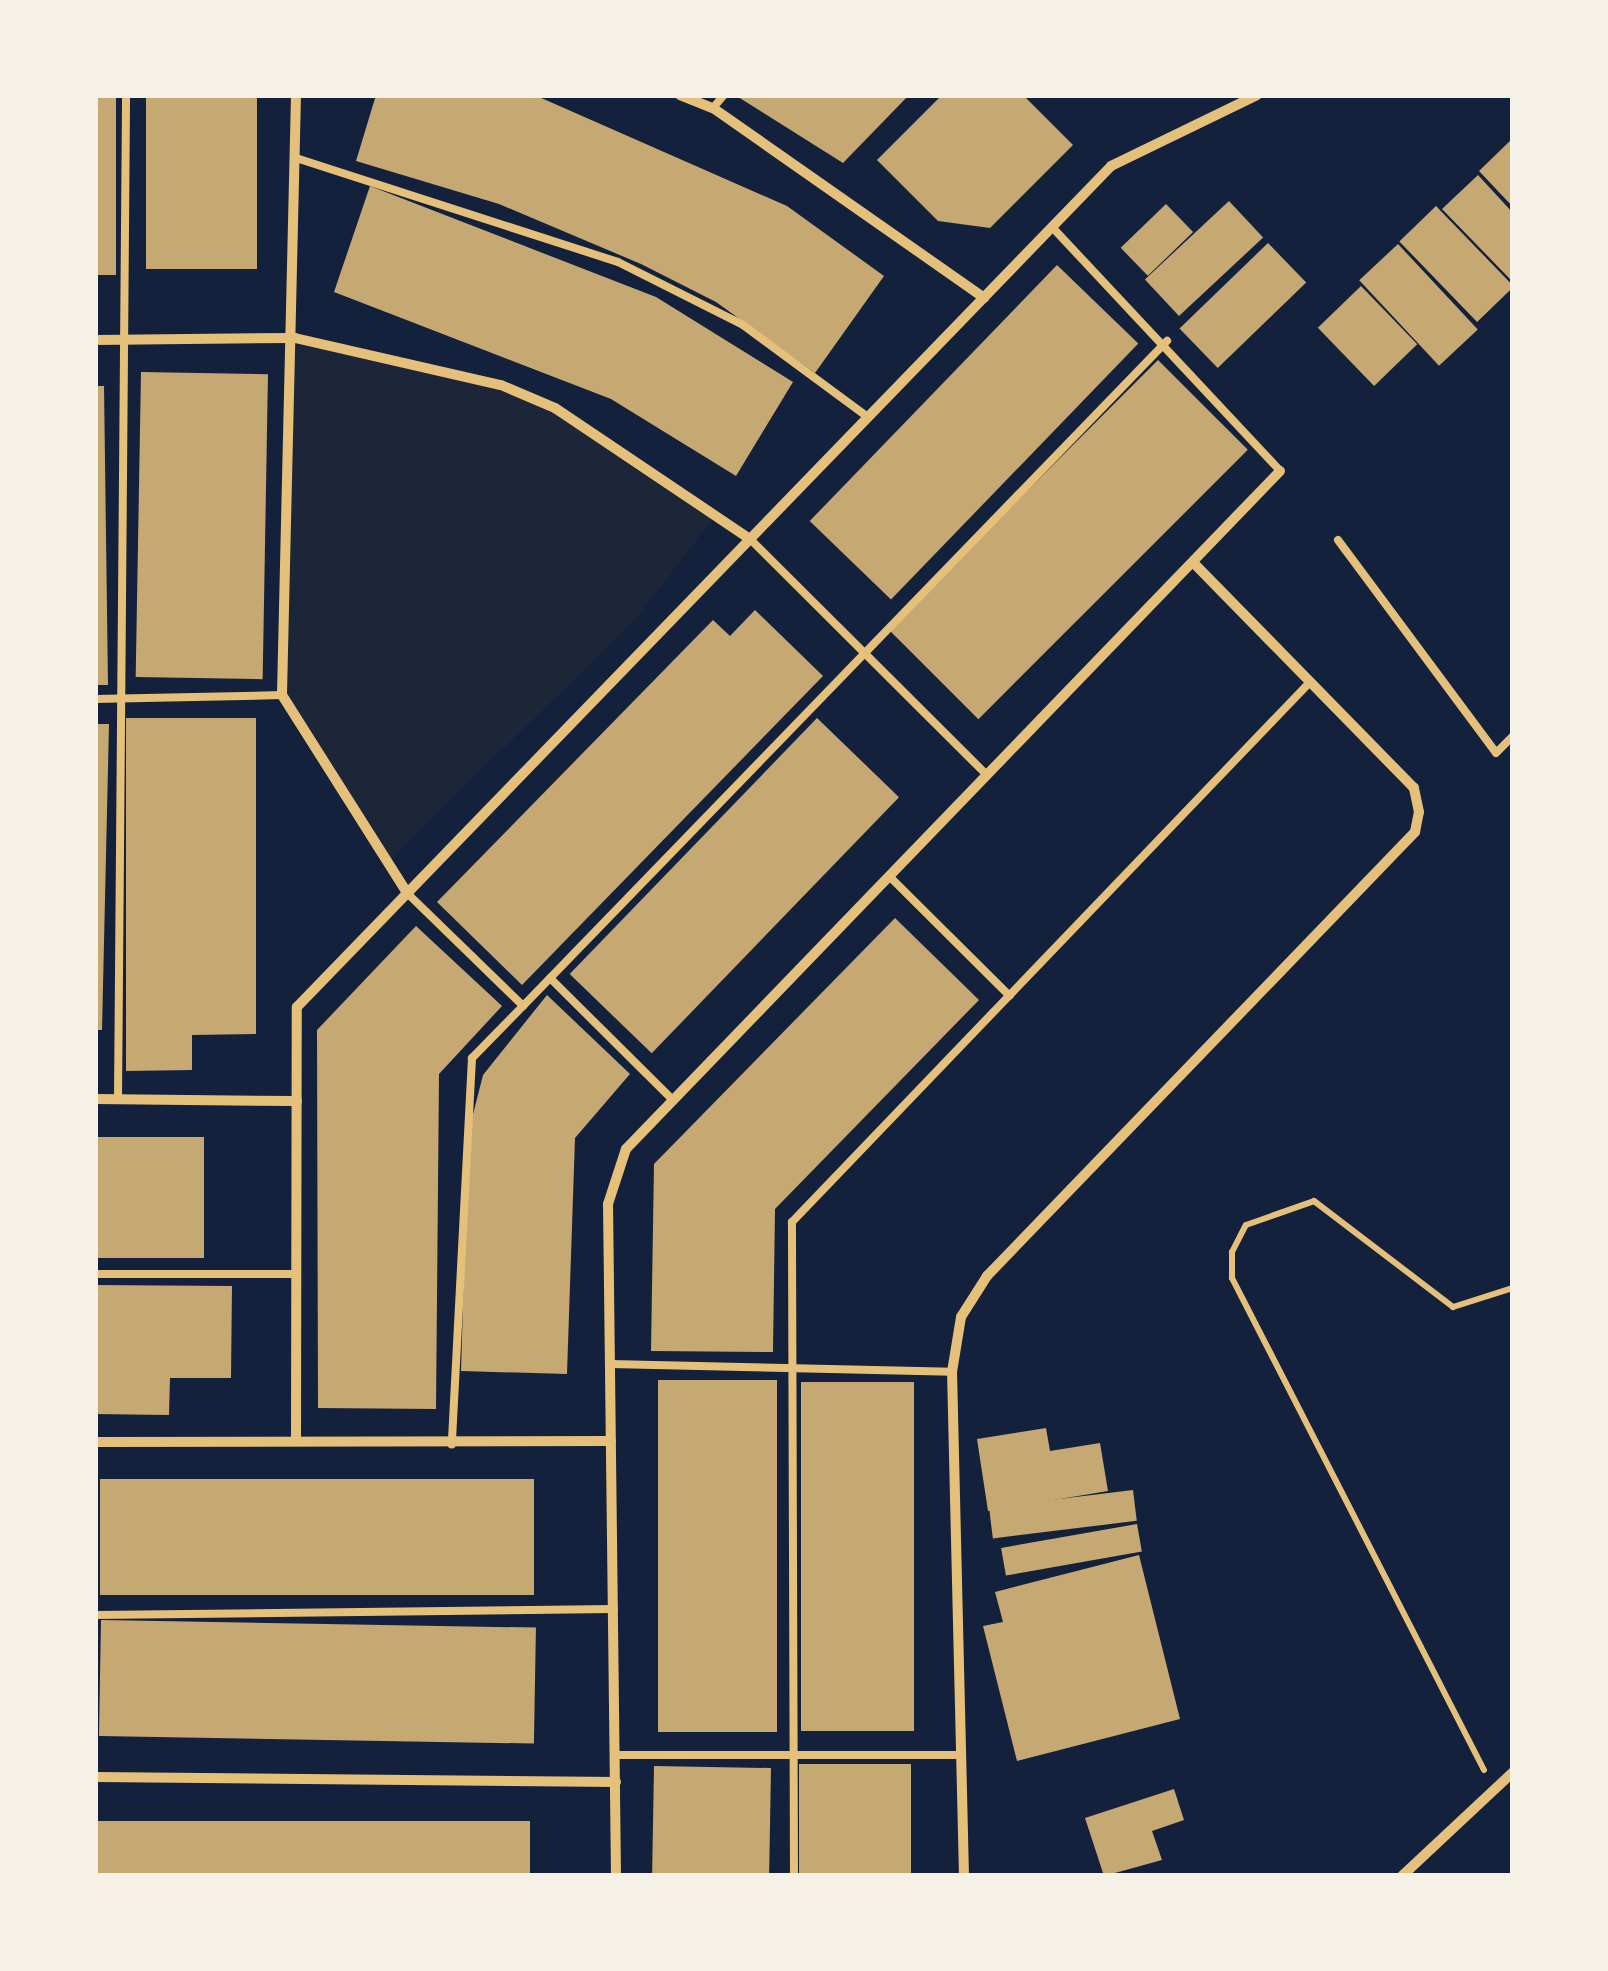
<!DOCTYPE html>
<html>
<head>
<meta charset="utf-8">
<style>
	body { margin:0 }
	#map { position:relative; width:1608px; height:1971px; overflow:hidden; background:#14213d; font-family:"Roboto Serif",serif }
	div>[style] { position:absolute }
	.green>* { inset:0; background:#1d2539 }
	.building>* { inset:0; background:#c6a872; transform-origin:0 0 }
	.path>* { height:6px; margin:-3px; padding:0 3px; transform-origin:3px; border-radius:3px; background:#e5c07b }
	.service>* { height:8px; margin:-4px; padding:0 4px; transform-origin:4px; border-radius:4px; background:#e5c07b }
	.minor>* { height:10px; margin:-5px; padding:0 5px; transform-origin:5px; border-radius:5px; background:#e5c07b }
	span { translate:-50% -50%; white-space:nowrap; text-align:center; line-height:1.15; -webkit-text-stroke:10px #f6f1e7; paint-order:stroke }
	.frame { position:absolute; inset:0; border:98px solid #f6f1e7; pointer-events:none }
</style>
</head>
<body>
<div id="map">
	<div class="green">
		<i style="clip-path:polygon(295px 338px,501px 385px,555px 408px,714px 517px,639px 615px,387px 863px,282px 695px)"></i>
	</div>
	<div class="building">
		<i style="left:95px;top:95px;width:21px;height:180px"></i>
		<i style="left:146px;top:95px;width:111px;height:174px"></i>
		<i style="clip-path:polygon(376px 95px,539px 97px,787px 206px,884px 276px,815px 373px,716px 302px,641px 264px,499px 204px,356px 161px)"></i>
		<i style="clip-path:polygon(735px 95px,909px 95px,843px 163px)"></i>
		<i style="clip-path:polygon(942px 95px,1023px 95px,1073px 145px,990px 228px,938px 221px,877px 160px)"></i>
		<i style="clip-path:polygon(1513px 138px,1513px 207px,1479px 171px)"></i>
		<i style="clip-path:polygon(1478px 175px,1513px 213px,1510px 279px,1442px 209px)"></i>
		<i style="clip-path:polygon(370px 186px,656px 297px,793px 382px,736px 476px,611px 399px,334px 292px)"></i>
		<i style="left:1229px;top:201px;width:50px;height:115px;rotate:47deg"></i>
		<i style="left:1166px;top:204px;width:39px;height:63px;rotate:46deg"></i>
		<i style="left:1436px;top:206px;width:112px;height:51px;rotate:46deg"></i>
		<i style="left:1268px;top:243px;width:55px;height:123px;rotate:46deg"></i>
		<i style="left:1398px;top:244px;width:117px;height:53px;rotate:47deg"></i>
		<i style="left:1057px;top:265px;width:113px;height:356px;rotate:44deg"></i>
		<i style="left:1361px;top:286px;width:81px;height:60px;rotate:46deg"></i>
		<i style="left:1158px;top:360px;width:127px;height:381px;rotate:45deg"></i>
		<i style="left:141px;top:372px;width:127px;height:305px;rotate:1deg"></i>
		<i style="clip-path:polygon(95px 386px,104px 386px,108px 685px,95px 685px)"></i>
		<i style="clip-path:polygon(755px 610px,823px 676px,522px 985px,437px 902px,713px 620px,730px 636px)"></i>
		<i style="clip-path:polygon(126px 718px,256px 718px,256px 1034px,192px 1035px,192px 1070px,126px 1071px)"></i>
		<i style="left:817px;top:718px;width:114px;height:356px;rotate:44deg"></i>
		<i style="clip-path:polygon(95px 724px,109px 724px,102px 1030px,95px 1030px)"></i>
		<i style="clip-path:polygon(895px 918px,979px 1000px,775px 1209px,773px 1352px,651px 1351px,654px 1164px)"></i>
		<i style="clip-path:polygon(416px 926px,502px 1006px,439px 1074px,436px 1409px,318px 1408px,317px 1030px)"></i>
		<i style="clip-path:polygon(547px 995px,630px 1074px,575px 1138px,567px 1374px,461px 1371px,468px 1134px,483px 1075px)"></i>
		<i style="left:95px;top:1137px;width:109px;height:121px"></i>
		<i style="clip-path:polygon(95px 1285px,232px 1286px,231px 1378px,170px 1378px,169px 1415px,95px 1414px)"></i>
		<i style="left:658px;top:1380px;width:119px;height:352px"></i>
		<i style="left:801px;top:1382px;width:113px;height:349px"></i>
		<i style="clip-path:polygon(1046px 1428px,1050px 1451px,1100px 1443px,1108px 1491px,988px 1511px,977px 1439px)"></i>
		<i style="left:534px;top:1479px;width:116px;height:434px;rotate:90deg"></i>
		<i style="left:1133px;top:1490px;width:31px;height:145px;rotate:83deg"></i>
		<i style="left:1137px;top:1524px;width:28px;height:138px;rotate:80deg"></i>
		<i style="clip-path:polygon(1139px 1555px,1180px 1719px,1017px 1761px,983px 1626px,1003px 1622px,995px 1592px)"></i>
		<i style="left:101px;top:1620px;width:435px;height:116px;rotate:1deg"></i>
		<i style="left:799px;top:1764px;width:112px;height:112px"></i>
		<i style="left:771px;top:1768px;width:108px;height:117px;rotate:91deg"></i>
		<i style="clip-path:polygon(1174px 1789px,1184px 1820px,1152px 1831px,1162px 1860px,1104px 1876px,1085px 1818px)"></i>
		<i style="left:98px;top:1821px;width:432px;height:55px"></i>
	</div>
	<div class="path">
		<i style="left:1484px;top:1770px;width:553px;rotate:-117.12deg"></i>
		<i style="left:1232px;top:1278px;width:26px;rotate:-90deg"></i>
		<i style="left:1232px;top:1252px;width:30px;rotate:-63deg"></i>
		<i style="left:1246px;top:1225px;width:72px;rotate:-19.4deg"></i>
		<i style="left:1314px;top:1201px;width:175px;rotate:37.3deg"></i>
		<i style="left:1453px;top:1307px;width:63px;rotate:-17.6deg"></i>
	</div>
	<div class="service">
		<i style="left:713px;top:108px;width:17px;rotate:-50deg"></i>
		<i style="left:296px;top:158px;width:338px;rotate:17.9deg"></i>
		<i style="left:618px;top:262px;width:140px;rotate:26.7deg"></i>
		<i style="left:743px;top:325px;width:155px;rotate:36.4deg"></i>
		<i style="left:1052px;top:227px;width:334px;rotate:46.9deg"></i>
		<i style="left:750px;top:539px;width:334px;rotate:44.9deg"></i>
		<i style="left:1338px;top:540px;width:265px;rotate:53.4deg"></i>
		<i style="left:1496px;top:753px;width:24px;rotate:-45deg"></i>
		<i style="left:95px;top:699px;width:187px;rotate:-1.2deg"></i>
		<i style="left:889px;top:876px;width:170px;rotate:44.8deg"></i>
		<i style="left:407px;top:893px;width:162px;rotate:44.2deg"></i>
		<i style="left:523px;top:1006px;width:73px;rotate:134.4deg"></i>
		<i style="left:472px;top:1058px;width:387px;rotate:93deg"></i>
		<i style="left:550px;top:978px;width:173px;rotate:44.8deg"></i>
		<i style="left:523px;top:1006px;width:926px;rotate:-45.92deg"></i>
		<i style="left:118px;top:1099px;width:1004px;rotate:-89.54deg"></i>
		<i style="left:95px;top:1274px;width:201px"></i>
		<i style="left:610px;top:1364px;width:342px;rotate:1.3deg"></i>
		<i style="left:95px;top:1615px;width:519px;rotate:-0.66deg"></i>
		<i style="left:615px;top:1755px;width:346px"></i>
		<i style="left:794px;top:1876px;width:654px;rotate:-90.18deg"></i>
		<i style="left:792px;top:1222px;width:748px;rotate:-46.19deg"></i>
	</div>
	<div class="minor">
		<i style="left:296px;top:95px;width:600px;rotate:91.34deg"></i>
		<i style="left:282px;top:695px;width:234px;rotate:57.7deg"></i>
		<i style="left:680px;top:95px;width:35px;rotate:22deg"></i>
		<i style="left:713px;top:108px;width:331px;rotate:35deg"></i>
		<i style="left:95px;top:340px;width:200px;rotate:-0.6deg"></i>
		<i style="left:295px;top:338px;width:211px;rotate:12.9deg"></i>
		<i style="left:501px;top:385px;width:59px;rotate:23.1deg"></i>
		<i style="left:555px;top:408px;width:235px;rotate:33.9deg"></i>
		<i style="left:95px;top:1099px;width:202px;rotate:0.6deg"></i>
		<i style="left:296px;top:1441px;width:434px;rotate:-89.9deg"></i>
		<i style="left:297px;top:1007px;width:1170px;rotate:-45.93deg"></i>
		<i style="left:1111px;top:166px;width:162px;rotate:-25.9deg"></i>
		<i style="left:95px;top:1442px;width:516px;rotate:-0.11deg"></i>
		<i style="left:95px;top:1777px;width:521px;rotate:0.55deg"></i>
		<i style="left:616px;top:1876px;width:672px;rotate:-90.68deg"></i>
		<i style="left:608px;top:1204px;width:58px;rotate:-71.9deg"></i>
		<i style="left:626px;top:1149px;width:942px;rotate:-46.03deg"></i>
		<i style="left:964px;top:1876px;width:504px;rotate:-91.36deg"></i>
		<i style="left:952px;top:1372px;width:56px;rotate:-80.7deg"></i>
		<i style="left:961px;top:1317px;width:49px;rotate:-57.6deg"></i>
		<i style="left:987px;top:1276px;width:617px;rotate:-46.05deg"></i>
		<i style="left:1415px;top:832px;width:20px;rotate:-79deg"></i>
		<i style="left:1419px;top:812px;width:25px;rotate:-102deg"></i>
		<i style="left:1414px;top:788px;width:316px;rotate:-134.4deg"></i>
		<i style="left:1402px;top:1876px;width:152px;rotate:-43.1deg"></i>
	</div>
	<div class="frame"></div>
</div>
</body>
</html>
